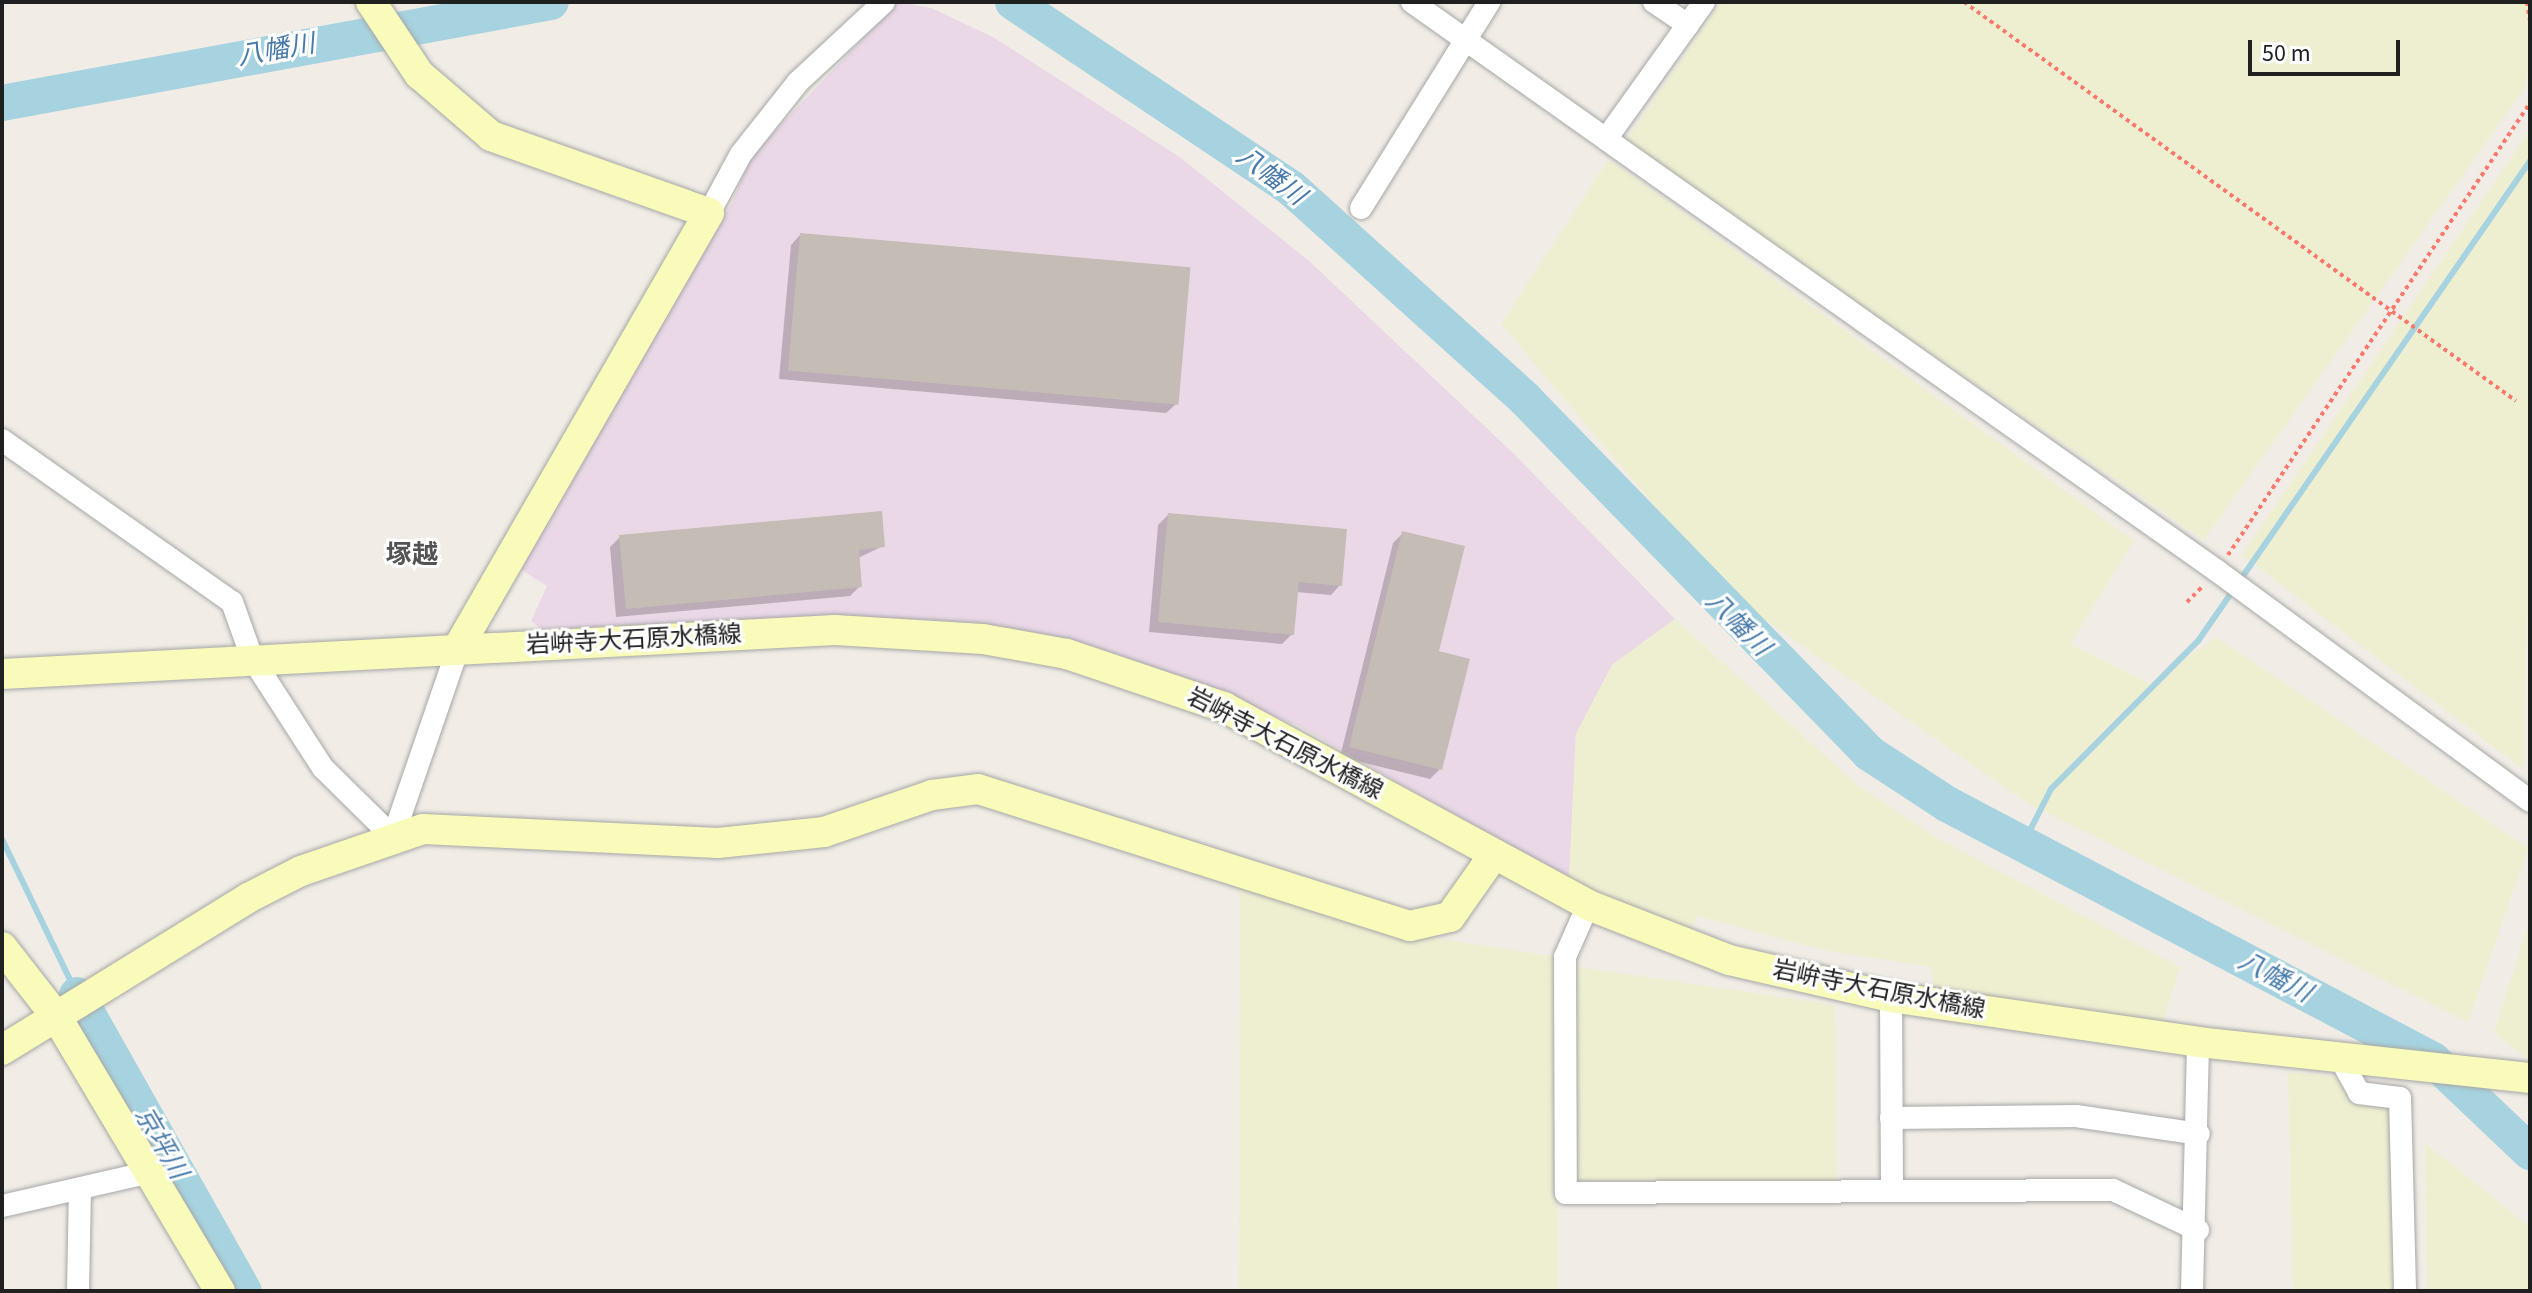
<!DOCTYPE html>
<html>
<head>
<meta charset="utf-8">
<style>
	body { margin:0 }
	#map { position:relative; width:2532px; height:1293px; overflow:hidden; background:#f1ede6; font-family:"Source Sans 3","Noto Sans JP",sans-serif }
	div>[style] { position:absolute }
	.industrial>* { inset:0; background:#ead8e7 }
	.farmland>* { inset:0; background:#eeefd1 }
	.shadow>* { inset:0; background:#0003 }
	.stream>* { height:6px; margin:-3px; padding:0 3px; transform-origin:3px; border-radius:3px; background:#a6d3df }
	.river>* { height:36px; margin:-18px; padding:0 18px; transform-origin:18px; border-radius:18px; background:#a6d3df }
	.building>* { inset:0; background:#c5bcb5; transform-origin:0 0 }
	.path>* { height:4px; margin-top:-2px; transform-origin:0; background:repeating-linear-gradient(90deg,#fc786c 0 4px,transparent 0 8px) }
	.roads { filter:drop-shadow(0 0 2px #a7a7a7) drop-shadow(0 0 2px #a7a7a7) }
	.street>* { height:22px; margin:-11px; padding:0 11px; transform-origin:11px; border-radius:11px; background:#fff }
	.secondary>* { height:30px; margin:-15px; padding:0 15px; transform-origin:15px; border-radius:15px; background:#f8fbba }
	span { translate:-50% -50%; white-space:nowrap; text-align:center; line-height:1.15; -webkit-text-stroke:6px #fff; paint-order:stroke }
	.street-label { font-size:24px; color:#202020 }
	.water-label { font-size:26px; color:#477aaa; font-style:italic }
	.neighbourhood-label { font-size:26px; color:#535353; font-weight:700 }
	.frame { position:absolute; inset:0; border:4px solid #202020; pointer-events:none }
	.scale { position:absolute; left:2248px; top:40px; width:152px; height:36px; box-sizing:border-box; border:4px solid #202020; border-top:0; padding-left:10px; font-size:24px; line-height:28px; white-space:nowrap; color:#202020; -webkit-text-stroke:6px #fff; paint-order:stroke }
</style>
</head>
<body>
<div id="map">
	<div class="industrial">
		<i style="clip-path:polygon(898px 2px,931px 8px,993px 37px,1181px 158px,1309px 261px,1512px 452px,1675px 619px,1612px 665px,1576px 734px,1569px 880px,1299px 726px,1113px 653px,952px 622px,809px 617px,548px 634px,531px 621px,547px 586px,514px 565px,732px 203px,751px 156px)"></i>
	</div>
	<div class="farmland">
		<i style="clip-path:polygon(1721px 2px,2530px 2px,2530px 45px,2526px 86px,2204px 540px,1625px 143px)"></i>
		<i style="clip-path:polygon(2530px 130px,2530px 513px,2523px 769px,2242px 555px)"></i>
		<i style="clip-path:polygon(1609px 159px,2134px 541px,2070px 644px,2150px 684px,2216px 637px,2528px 848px,2468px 1022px,2029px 804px,1732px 597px,1501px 324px)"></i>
		<i style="clip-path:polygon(1675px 619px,1856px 784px,1933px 836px,2180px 967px,2163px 1021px,1934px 990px,1931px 967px,1824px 950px,1697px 916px,1690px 932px,1569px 880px,1576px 734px,1612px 665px)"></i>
		<i style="clip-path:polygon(1240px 883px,1423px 936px,1557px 957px,1557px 1291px,1239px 1291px)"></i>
		<i style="clip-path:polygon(2530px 919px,2530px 1062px,2494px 1032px)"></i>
		<i style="clip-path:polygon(1578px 967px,1835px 1005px,1837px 1183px,1573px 1183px,1570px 975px)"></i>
		<i style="clip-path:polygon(2288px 1072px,2340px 1077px,2395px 1112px,2399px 1291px,2293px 1291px)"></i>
		<i style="clip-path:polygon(2425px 1143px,2530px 1227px,2530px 1291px,2427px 1291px)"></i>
	</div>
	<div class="shadow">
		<i style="clip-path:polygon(800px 235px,1176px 404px,1166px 413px,779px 379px,791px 245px)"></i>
		<i style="clip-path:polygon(1168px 515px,1340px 585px,1331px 595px,1296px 592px,1292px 634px,1282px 644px,1149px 632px,1158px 525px)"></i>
		<i style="clip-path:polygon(1403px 533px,1437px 653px,1440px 769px,1430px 779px,1340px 757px,1393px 543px)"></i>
		<i style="clip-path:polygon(620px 537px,883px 546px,858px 558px,860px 586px,850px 596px,616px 617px,610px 547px)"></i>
	</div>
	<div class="stream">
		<i style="left:2px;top:839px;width:172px;rotate:64.2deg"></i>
		<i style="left:2023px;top:844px;width:62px;rotate:-63deg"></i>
		<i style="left:2051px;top:789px;width:209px;rotate:-45.2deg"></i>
		<i style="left:2198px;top:641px;width:584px;rotate:-55.33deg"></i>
	</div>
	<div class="river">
		<i style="left:1013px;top:2px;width:334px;rotate:33.8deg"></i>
		<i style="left:1291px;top:188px;width:315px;rotate:42deg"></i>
		<i style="left:1525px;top:399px;width:494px;rotate:45.8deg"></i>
		<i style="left:1869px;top:753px;width:93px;rotate:33.2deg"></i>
		<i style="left:1947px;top:804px;width:549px;rotate:27.78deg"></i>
		<i style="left:2433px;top:1060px;width:134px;rotate:43.5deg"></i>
		<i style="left:2px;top:103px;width:558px;rotate:-10.42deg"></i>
		<i style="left:77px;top:995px;width:340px;rotate:60.6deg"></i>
	</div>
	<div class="building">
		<i style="left:800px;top:233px;width:392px;height:138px;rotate:5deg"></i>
		<i style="clip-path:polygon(882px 511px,885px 547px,859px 550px,862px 587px,626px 609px,619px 535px)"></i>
		<i style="clip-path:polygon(1168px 513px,1347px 529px,1342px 586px,1299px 582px,1294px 635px,1158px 622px)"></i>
		<i style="clip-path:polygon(1402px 531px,1465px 546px,1439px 651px,1470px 659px,1442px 770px,1349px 747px)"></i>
	</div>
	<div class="path">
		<i style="left:1964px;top:2px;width:681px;rotate:35.86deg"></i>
		<i style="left:2527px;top:2px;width:20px;rotate:81deg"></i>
		<i style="left:2228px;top:555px;width:544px;rotate:-56.25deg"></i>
		<i style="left:2187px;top:602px;width:21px;rotate:-45deg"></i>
	</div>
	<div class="roads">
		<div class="street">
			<i style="left:1412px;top:2px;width:986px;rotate:35.25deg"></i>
			<i style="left:2217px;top:571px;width:388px;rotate:36.3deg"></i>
			<i style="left:1654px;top:2px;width:41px;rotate:34.1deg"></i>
			<i style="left:1606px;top:139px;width:168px;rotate:-54.4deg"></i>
			<i style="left:1361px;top:208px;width:243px;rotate:-58.1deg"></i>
			<i style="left:709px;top:213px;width:67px;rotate:-61.5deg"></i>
			<i style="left:741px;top:154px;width:92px;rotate:-51.6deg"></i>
			<i style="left:798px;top:82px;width:117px;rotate:-42.9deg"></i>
			<i style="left:2px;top:440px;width:281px;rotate:35.2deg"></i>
			<i style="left:232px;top:602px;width:59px;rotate:70.3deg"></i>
			<i style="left:252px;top:658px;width:131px;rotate:57.2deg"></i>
			<i style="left:323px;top:768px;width:98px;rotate:44.6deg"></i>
			<i style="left:393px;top:837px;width:200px;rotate:-71deg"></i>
			<i style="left:1588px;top:905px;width:57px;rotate:113.9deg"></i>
			<i style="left:1565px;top:957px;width:236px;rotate:89.8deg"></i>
			<i style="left:1566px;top:1193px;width:547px;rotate:-0.31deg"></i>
			<i style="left:2113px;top:1190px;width:94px;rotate:25.2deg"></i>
			<i style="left:1891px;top:997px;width:192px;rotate:89.7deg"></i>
			<i style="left:2341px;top:1060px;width:38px;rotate:61deg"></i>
			<i style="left:2359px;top:1093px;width:41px;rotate:7deg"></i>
			<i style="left:2400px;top:1098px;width:193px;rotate:88.5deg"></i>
			<i style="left:1891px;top:1118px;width:185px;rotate:-0.6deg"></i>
			<i style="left:2076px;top:1116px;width:124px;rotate:8.3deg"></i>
			<i style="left:2px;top:1206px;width:148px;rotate:-12.9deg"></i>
			<i style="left:78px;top:1291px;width:101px;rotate:-88.9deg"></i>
			<i style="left:2192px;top:1291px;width:249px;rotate:-88.6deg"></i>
		</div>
		<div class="secondary">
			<i style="left:371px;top:2px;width:87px;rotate:56.3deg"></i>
			<i style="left:419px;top:74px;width:95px;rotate:40.7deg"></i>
			<i style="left:491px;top:136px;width:231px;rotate:19.5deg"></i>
			<i style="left:709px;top:213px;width:502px;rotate:119.99deg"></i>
			<i style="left:2px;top:674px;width:834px;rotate:-3.02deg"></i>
			<i style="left:835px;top:630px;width:148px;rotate:3.5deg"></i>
			<i style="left:983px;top:639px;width:85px;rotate:10.1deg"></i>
			<i style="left:1067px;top:654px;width:166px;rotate:18.7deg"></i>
			<i style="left:1224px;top:707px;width:414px;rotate:28.5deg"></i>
			<i style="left:1588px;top:905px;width:151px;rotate:21.3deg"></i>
			<i style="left:1729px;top:960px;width:166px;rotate:12.9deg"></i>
			<i style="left:1891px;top:997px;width:310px;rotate:8.3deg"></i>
			<i style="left:2198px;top:1042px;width:334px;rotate:6.2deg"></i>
			<i style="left:2px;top:947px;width:88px;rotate:52deg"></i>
			<i style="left:56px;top:1016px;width:320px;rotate:59.2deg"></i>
			<i style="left:2px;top:1050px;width:289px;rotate:-31.7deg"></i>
			<i style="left:248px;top:898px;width:59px;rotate:-27deg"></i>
			<i style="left:301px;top:871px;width:129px;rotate:-19deg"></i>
			<i style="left:423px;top:829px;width:295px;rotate:2.7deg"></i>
			<i style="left:718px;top:843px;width:107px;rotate:-5.9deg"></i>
			<i style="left:824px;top:832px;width:114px;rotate:-18.9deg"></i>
			<i style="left:932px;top:795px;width:46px;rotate:-7.4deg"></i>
			<i style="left:978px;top:789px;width:453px;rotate:17.6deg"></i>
			<i style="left:1410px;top:926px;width:41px;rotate:-12.7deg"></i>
			<i style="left:1450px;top:917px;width:75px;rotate:-54.8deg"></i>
		</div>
	</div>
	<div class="street-label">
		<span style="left:634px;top:640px;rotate:-3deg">岩峅寺大石原水橋線</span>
		<span style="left:1285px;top:744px;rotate:27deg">岩峅寺大石原水橋線</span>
		<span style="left:1879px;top:990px;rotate:11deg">岩峅寺大石原水橋線</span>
	</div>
	<div class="water-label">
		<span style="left:276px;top:50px;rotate:-10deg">八幡川</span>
		<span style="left:1271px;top:176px;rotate:37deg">八幡川</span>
		<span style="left:1738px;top:624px;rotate:45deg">八幡川</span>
		<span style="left:2275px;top:977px;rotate:28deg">八幡川</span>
		<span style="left:161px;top:1143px;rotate:60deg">京坪川</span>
	</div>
	<div class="neighbourhood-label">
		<span style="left:412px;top:555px">塚越</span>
	</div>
	<div class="frame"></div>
	<div class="scale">50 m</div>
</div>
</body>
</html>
